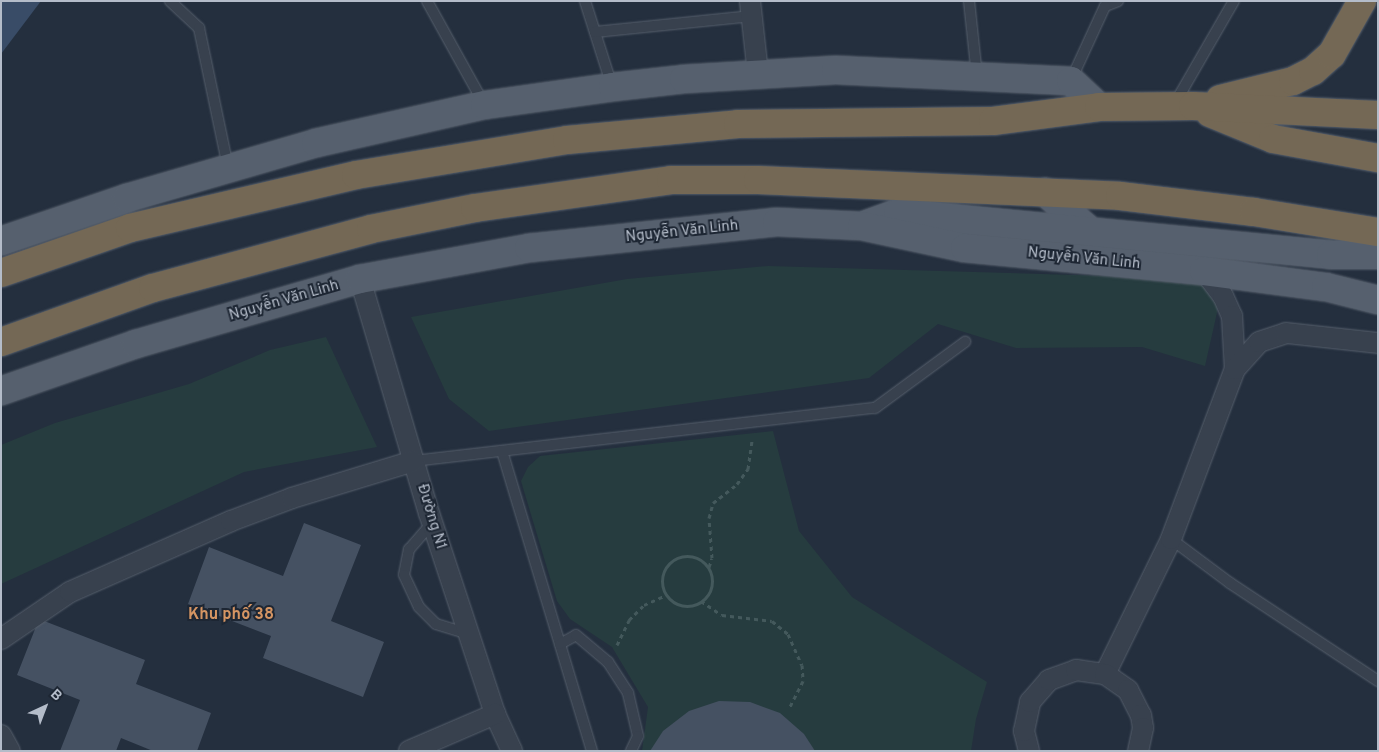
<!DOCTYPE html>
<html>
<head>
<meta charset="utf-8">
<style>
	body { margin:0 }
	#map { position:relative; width:1379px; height:752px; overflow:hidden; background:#242f3e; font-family:Overpass,sans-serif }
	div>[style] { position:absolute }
	.green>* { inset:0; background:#263c3f }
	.water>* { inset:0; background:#394c67 }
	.building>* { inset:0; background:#455162 }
	.path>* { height:3px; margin-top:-1.5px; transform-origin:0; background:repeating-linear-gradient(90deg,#44595c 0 4px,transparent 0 8px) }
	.path>.ring { margin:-1.5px; padding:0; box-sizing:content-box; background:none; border:3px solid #44595c; border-radius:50% }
	.roads { filter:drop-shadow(0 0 1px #565f6c) drop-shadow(0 0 1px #565f6c) }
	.lane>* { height:10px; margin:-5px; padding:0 5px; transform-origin:5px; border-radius:5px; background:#38414e }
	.street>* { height:20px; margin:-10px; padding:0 10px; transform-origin:10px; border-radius:10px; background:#38414e }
	.primary>* { height:28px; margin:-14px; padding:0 14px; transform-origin:14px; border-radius:14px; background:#56606e }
	.highway>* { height:28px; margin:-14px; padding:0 14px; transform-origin:14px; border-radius:14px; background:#746855 }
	span { translate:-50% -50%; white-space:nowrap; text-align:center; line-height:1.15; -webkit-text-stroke:4px #1d2633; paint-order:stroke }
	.street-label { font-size:15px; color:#b4bcc9 }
	.neighbourhood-label { font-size:16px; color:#d59563; font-weight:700 }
	.frame { position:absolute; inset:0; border:2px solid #b4bcc9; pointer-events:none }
	.north { position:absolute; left:20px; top:682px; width:50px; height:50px; -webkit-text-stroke:4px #1d2633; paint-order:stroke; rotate:43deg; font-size:14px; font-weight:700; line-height:20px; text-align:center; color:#b4bcc9 }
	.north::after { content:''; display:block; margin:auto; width:18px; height:22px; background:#b4bcc9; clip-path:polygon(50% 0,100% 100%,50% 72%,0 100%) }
</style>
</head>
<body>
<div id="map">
	<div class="green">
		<i style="clip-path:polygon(768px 266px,1109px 276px,1223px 286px,1205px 366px,1142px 347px,1016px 348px,938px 324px,869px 378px,489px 431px,449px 399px,411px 317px,627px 279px)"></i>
		<i style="clip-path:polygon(326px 337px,377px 447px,244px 472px,1px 584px,1px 445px,55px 423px,189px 384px,270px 350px)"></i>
		<i style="clip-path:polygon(773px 431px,799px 531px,852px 597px,987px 682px,976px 719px,971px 751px,642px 751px,648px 707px,612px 647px,570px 619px,557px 601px,521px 481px,528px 467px,540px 456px)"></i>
	</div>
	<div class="water">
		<i style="clip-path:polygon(1px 1px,41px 1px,1px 54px)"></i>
	</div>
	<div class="building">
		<i style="clip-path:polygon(304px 523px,361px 545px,331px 621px,384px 642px,363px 697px,263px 658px,271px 636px,188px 604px,209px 547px,283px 576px)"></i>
		<i style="clip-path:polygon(39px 619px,145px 660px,136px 684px,211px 713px,197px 751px,153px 751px,121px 738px,116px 751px,60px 751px,80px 700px,17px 675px)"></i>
		<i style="clip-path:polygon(719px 701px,750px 702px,780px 713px,804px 734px,815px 751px,650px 751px,663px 731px,689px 711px)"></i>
	</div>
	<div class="path">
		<i class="ring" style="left:662px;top:556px;width:47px;height:47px"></i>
		<i style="left:709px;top:567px;width:9px;rotate:-72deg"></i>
		<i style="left:712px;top:558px;width:40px;rotate:-94.3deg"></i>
		<i style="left:709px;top:518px;width:16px;rotate:-75deg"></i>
		<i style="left:713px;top:503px;width:31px;rotate:-38deg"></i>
		<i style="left:737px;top:484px;width:19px;rotate:-54deg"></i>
		<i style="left:748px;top:469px;width:29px;rotate:-82deg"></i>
		<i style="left:701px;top:601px;width:25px;rotate:34deg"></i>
		<i style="left:722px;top:615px;width:50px;rotate:6.8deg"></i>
		<i style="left:772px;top:621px;width:21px;rotate:39deg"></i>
		<i style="left:788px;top:634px;width:34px;rotate:66deg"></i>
		<i style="left:802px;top:665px;width:16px;rotate:86deg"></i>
		<i style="left:803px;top:681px;width:31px;rotate:117deg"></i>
		<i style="left:617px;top:645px;width:28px;rotate:-64deg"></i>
		<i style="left:629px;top:620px;width:21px;rotate:-45deg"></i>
		<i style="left:644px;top:605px;width:24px;rotate:-24deg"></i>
	</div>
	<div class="roads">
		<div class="lane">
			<i style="left:170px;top:1px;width:40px;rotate:43deg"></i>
			<i style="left:199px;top:28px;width:142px;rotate:78.2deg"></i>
			<i style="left:427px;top:1px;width:118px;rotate:61deg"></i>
			<i style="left:585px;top:1px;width:89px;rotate:72.4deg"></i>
			<i style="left:969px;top:1px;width:75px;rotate:83.9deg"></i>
			<i style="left:1105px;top:6px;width:14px;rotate:-21deg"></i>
			<i style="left:595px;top:32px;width:158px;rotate:-5.8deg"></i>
			<i style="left:1071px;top:80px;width:81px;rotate:-65.3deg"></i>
			<i style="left:1175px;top:103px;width:118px;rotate:-60deg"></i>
			<i style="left:502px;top:451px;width:313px;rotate:73.3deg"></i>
			<i style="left:414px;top:461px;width:464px;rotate:-6.6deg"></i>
			<i style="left:875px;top:408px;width:112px;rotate:-36.3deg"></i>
			<i style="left:432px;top:523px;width:35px;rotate:131deg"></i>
			<i style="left:409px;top:549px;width:26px;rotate:101deg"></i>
			<i style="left:404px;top:575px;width:35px;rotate:65deg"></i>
			<i style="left:419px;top:607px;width:24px;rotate:45deg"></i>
			<i style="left:436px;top:624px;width:34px;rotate:17deg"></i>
			<i style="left:1171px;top:539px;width:74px;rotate:36.7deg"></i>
			<i style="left:1230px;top:583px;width:178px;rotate:33.5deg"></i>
			<i style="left:560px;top:644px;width:18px;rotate:-29deg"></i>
			<i style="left:576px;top:635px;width:42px;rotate:40.2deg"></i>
			<i style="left:608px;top:662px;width:37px;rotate:57deg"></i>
			<i style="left:628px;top:693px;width:44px;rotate:76.9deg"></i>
			<i style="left:638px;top:736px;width:17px;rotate:115deg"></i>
		</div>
		<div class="street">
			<i style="left:750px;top:1px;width:73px;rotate:83.7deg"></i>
			<i style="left:1204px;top:271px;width:31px;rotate:53deg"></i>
			<i style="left:1223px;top:296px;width:22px;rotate:66deg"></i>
			<i style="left:1232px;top:316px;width:53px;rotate:86.8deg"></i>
			<i style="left:360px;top:279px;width:244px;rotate:73.6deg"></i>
			<i style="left:429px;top:513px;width:212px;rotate:71.8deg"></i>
			<i style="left:495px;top:714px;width:41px;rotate:65.3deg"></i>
			<i style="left:1px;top:639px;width:83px;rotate:-34.3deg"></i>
			<i style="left:70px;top:592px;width:176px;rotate:-23.8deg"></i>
			<i style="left:231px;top:521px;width:65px;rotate:-20.7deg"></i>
			<i style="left:292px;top:498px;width:127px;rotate:-16.9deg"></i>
			<i style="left:1105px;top:674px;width:150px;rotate:-63.9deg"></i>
			<i style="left:1171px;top:539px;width:182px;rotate:-69.4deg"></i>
			<i style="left:1235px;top:369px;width:36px;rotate:-48deg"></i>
			<i style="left:1259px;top:342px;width:28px;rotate:-18deg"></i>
			<i style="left:1286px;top:333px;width:93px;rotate:6.2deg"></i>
			<i style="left:1px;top:735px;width:18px;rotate:61deg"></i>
			<i style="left:409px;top:751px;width:94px;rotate:-23.3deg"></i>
			<i style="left:1029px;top:751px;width:21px;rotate:-104deg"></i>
			<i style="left:1024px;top:731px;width:30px;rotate:-78deg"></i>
			<i style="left:1030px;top:702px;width:29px;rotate:-49deg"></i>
			<i style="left:1049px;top:680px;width:29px;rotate:-20deg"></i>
			<i style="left:1076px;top:670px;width:29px;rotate:8deg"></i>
			<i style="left:1105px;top:674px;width:28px;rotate:35deg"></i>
			<i style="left:1128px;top:690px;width:28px;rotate:63deg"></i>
			<i style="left:1141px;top:715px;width:13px;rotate:81deg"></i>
			<i style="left:1143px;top:728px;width:24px;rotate:102deg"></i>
		</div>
		<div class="primary">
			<i style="left:1045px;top:192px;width:67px;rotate:40.8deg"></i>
			<i style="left:862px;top:226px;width:38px;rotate:-20deg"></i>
			<i style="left:898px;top:213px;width:435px;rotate:5.5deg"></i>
			<i style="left:1331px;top:255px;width:47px"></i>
			<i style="left:1px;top:241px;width:133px;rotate:-18.8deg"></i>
			<i style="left:127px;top:198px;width:197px;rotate:-16.2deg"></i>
			<i style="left:316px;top:143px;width:173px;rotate:-12.7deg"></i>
			<i style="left:485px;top:105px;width:129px;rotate:-8deg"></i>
			<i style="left:613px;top:87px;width:71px;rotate:-6.4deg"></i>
			<i style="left:684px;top:79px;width:152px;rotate:-3.4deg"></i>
			<i style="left:836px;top:70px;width:235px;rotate:2.7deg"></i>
			<i style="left:1071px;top:81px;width:38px;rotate:43deg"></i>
			<i style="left:1px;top:391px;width:143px;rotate:-19.2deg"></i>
			<i style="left:136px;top:344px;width:233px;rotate:-16.2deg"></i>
			<i style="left:360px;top:279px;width:172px;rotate:-10.4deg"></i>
			<i style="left:529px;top:248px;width:249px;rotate:-6deg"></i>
			<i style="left:777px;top:222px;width:85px;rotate:2.7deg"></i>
			<i style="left:862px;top:226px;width:105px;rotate:12.1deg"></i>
			<i style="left:965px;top:248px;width:240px;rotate:5.5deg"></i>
			<i style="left:1204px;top:271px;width:123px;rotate:7.5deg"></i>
			<i style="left:1326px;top:287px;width:54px;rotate:14deg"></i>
		</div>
		<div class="highway">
			<i style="left:1220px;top:99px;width:75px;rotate:-13.9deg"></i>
			<i style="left:1293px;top:81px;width:22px;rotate:-27deg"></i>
			<i style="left:1313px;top:71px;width:25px;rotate:-42deg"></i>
			<i style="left:1332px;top:54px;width:61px;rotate:-60.5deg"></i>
			<i style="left:1210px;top:113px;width:68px;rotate:22.4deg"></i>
			<i style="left:1273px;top:139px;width:107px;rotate:10.3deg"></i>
			<i style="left:1px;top:273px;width:137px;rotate:-19.2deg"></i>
			<i style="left:130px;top:228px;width:232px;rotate:-13.2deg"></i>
			<i style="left:356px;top:175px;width:214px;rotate:-9.4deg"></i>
			<i style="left:567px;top:140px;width:172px;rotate:-5.3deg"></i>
			<i style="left:738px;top:124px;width:255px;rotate:-0.7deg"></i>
			<i style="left:993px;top:121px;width:107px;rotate:-7.5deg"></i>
			<i style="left:1099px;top:107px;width:94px;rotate:-0.6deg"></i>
			<i style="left:1193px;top:106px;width:185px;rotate:2.8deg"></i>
			<i style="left:1px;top:342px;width:161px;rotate:-19.6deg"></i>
			<i style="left:153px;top:288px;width:226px;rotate:-15.1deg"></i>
			<i style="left:371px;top:229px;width:106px;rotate:-11.4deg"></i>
			<i style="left:475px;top:208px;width:198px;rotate:-8.1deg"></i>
			<i style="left:671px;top:180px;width:87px"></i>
			<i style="left:758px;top:180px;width:362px;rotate:2.5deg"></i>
			<i style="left:1120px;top:196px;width:135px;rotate:6.8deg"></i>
			<i style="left:1254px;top:212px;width:126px;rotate:9.2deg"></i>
		</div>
	</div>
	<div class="street-label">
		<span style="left:682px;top:232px;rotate:-6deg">Nguyễn Văn Linh</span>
		<span style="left:1084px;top:259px;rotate:6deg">Nguyễn Văn Linh</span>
		<span style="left:284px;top:301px;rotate:-16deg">Nguyễn Văn Linh</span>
		<span style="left:431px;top:517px;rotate:73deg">Đường N1</span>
	</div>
	<div class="neighbourhood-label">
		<span style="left:231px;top:615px">Khu phố 38</span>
	</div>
	<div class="frame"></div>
	<div class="north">B</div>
</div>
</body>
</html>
